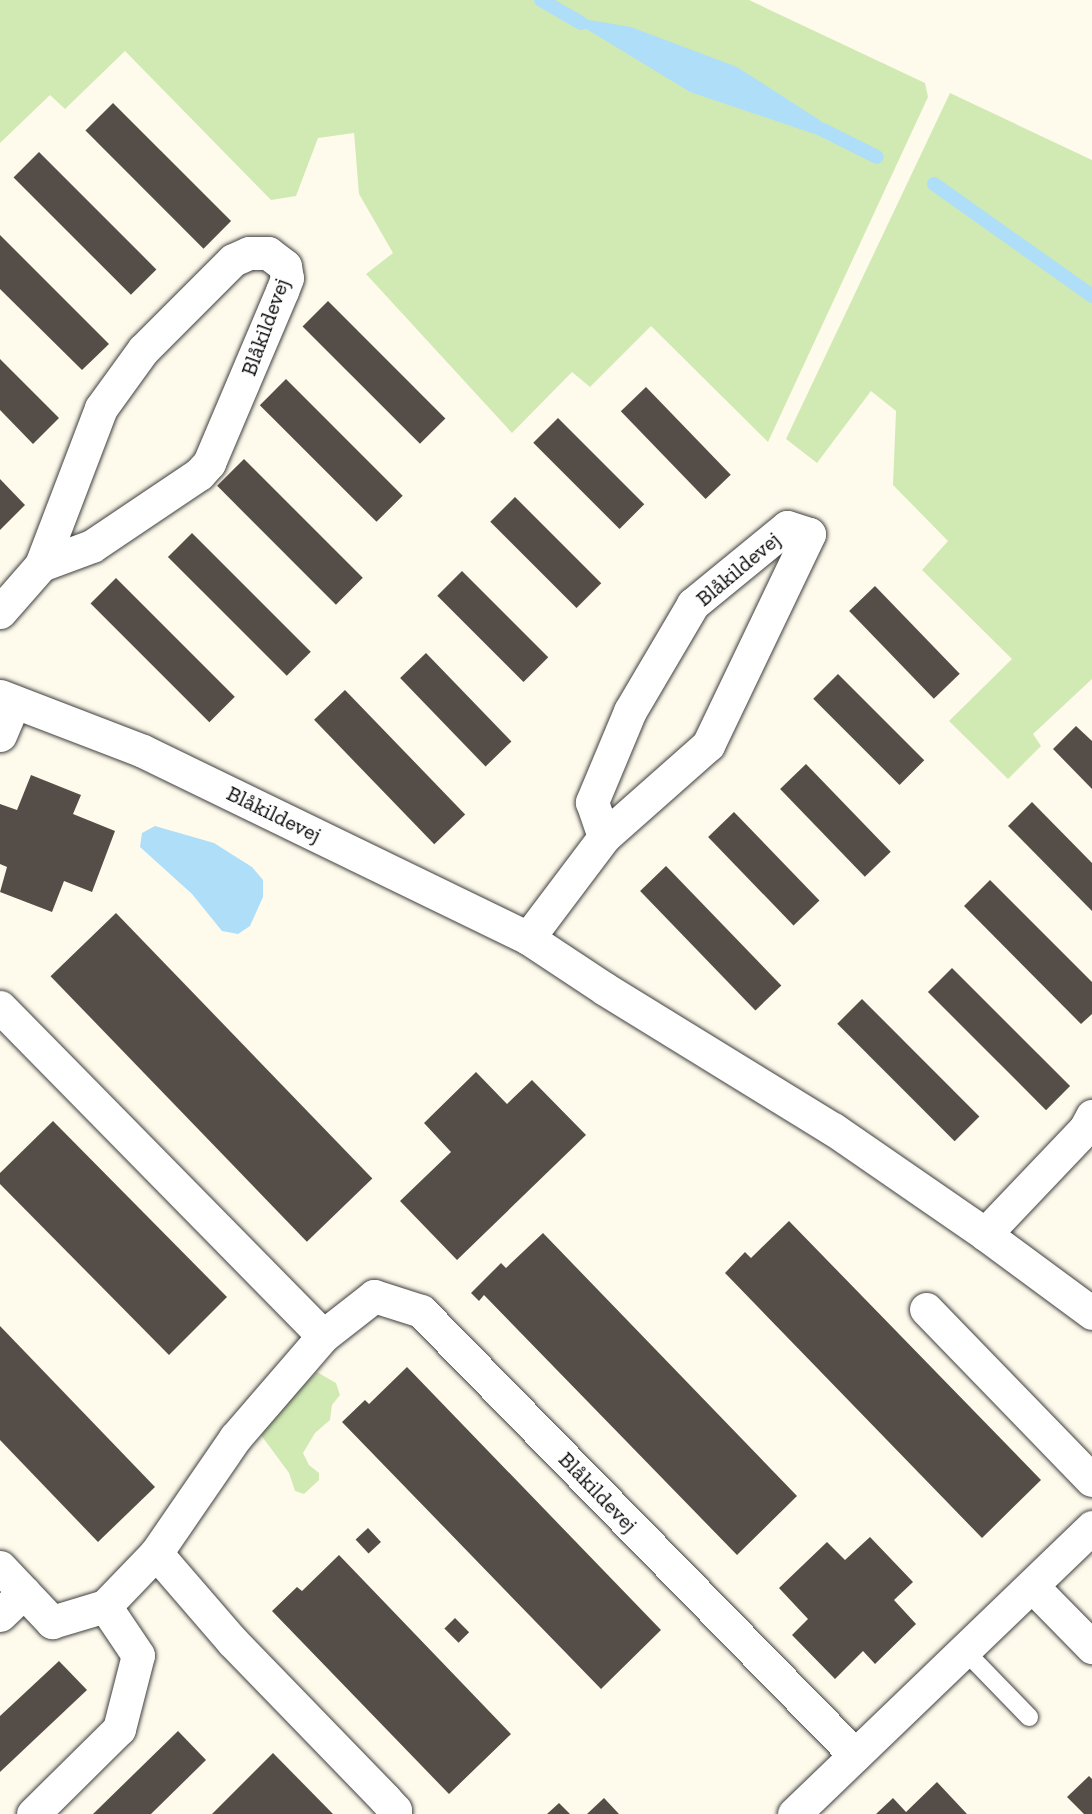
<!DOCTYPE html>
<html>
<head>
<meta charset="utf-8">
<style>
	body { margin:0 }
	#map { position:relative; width:1092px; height:1814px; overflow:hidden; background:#fffbec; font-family:"Zilla Slab",serif }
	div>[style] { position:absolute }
	.green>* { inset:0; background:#d1eab4 }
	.water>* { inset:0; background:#afdef8 }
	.stream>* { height:14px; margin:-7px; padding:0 7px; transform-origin:7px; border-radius:7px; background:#afdef8 }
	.building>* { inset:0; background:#554d48; transform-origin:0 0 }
	.roads { filter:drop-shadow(0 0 2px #3f3f3f) drop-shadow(0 0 2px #3f3f3f) }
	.lane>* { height:18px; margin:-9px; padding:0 9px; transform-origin:9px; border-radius:9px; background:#fff }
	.street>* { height:33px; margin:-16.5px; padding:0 16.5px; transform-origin:16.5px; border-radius:16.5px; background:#fff }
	span { translate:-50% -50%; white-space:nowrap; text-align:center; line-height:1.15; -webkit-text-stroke:6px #fff; paint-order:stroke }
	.street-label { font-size:22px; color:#0c0c0c }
</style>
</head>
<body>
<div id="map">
	<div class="green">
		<i style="clip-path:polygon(0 0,749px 0,925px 83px,928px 97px,768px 442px,651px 326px,590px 387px,572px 372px,512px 433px,366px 274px,393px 253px,359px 194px,354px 133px,318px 138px,296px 196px,271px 200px,125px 51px,65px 109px,50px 95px,0 143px)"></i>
		<i style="clip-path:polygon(950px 93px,1092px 160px,1092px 679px,1033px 734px,1041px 746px,1008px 779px,949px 721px,1012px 659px,922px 570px,948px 541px,893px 485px,896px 411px,871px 391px,817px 463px,786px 439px)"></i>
		<i style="clip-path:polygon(317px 1372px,336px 1383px,340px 1395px,332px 1405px,330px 1420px,315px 1433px,303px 1453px,309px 1465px,319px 1473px,319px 1480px,304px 1494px,295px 1491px,289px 1473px,258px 1431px)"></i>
	</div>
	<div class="water">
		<i style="clip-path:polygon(565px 16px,631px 27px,737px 67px,821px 121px,838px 137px,826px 138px,690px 92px)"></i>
		<i style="clip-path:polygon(155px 826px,214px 843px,252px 867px,263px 880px,263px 897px,250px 926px,238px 934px,222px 931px,192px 894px,140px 847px,142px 833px)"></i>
	</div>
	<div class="stream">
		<i style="left:541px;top:0;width:46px;rotate:29.9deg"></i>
		<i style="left:823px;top:130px;width:60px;rotate:26.6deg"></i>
		<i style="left:934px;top:184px;width:194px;rotate:35.3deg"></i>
	</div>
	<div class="building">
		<i style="left:113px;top:103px;width:167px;height:39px;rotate:45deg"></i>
		<i style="left:39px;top:152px;width:166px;height:36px;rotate:45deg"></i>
		<i style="clip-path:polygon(0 235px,109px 344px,82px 370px,0 289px)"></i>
		<i style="left:328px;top:301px;width:166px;height:36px;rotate:45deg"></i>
		<i style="clip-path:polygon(0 359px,59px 418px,33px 444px,0 410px)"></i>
		<i style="left:286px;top:379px;width:165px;height:37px;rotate:45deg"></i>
		<i style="left:646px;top:387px;width:122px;height:35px;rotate:46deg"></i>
		<i style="left:558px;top:418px;width:122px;height:35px;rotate:45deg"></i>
		<i style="left:244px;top:459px;width:168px;height:38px;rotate:45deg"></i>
		<i style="clip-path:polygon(0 479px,25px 505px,0 530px)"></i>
		<i style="left:515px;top:497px;width:122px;height:35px;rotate:45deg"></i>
		<i style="left:192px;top:533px;width:168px;height:34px;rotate:45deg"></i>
		<i style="left:462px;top:571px;width:122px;height:35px;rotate:45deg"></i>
		<i style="left:116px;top:578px;width:168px;height:36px;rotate:45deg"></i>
		<i style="left:875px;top:586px;width:122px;height:36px;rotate:46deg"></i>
		<i style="left:426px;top:653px;width:123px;height:36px;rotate:46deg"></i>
		<i style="left:838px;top:674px;width:122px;height:35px;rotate:45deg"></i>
		<i style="left:345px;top:690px;width:173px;height:43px;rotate:46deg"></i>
		<i style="clip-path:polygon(1076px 726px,1092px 741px,1092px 789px,1053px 749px)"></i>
		<i style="left:806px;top:764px;width:122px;height:36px;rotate:46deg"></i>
		<i style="clip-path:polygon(31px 775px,81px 795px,73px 814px,115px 831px,92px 892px,64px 881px,52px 912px,0 892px,7px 867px,0 864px,0 804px,17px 810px)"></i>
		<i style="clip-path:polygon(1032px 802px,1092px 863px,1092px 911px,1008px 826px)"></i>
		<i style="left:734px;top:812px;width:123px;height:36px;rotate:46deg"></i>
		<i style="left:666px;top:866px;width:166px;height:36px;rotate:46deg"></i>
		<i style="clip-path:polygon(990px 880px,1092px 982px,1092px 1014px,1081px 1024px,964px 906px)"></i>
		<i style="left:116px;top:913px;width:369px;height:91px;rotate:46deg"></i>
		<i style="left:952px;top:968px;width:167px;height:34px;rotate:45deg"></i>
		<i style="left:862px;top:999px;width:166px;height:35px;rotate:45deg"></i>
		<i style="clip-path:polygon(476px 1072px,507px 1104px,532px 1080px,586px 1135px,457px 1260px,400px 1201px,451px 1152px,424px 1123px)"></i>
		<i style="clip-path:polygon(53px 1121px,227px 1297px,169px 1355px,0 1184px,0 1173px)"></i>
		<i style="clip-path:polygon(789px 1221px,1041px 1480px,982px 1538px,725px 1273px,745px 1252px,751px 1258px)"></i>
		<i style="clip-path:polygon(543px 1233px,797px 1496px,737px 1555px,484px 1295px,479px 1301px,471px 1293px,501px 1263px,506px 1268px)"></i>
		<i style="clip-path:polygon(0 1326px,155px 1487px,98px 1542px,0 1440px)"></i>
		<i style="clip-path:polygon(407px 1367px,661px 1630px,601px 1689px,342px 1422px,365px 1400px,369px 1404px)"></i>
		<i style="left:368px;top:1528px;width:19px;height:17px;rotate:47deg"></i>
		<i style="clip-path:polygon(870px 1537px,913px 1582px,894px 1600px,916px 1624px,875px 1664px,863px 1651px,835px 1679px,792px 1635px,808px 1619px,779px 1588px,827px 1542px,845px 1560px)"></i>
		<i style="clip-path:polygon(339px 1555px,511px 1734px,449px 1794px,272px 1611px,297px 1587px,302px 1591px)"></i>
		<i style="left:455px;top:1618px;width:20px;height:15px;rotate:45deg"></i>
		<i style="clip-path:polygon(59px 1661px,87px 1690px,0 1772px,0 1716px)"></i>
		<i style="clip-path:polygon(178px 1731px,206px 1760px,151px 1814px,93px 1814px)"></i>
		<i style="clip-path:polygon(273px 1753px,333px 1814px,212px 1814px)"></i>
		<i style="clip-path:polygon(1089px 1776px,1092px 1779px,1092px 1814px,1084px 1814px,1067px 1797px)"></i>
		<i style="clip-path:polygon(937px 1782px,967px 1814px,876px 1814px,893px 1798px,906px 1812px)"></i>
		<i style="clip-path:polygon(604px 1798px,619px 1814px,587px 1814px)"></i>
		<i style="clip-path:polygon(559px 1803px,570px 1814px,547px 1814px)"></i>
	</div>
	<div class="roads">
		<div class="lane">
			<i style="left:965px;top:1651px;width:92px;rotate:45.9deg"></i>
		</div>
		<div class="street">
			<i style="left:0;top:612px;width:62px;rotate:-48.9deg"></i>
			<i style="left:41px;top:565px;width:168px;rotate:-69.1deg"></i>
			<i style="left:101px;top:408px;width:72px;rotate:-54.1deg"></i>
			<i style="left:143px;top:350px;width:127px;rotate:-45deg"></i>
			<i style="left:233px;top:260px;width:17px;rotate:-24deg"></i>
			<i style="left:249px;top:253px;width:19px"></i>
			<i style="left:268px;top:253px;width:21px;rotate:37deg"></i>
			<i style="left:285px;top:266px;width:12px;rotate:81deg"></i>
			<i style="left:287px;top:278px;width:14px;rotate:111deg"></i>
			<i style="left:282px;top:291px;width:187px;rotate:113deg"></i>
			<i style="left:209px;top:463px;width:15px;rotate:132deg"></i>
			<i style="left:199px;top:474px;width:129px;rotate:146.1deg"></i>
			<i style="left:92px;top:546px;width:54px;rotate:159.6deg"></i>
			<i style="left:0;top:696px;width:153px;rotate:21deg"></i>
			<i style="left:143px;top:751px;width:428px;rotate:25.9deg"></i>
			<i style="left:528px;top:938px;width:92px;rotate:33.5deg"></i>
			<i style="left:605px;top:989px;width:268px;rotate:31.6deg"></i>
			<i style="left:833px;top:1129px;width:185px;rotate:34.6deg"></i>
			<i style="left:985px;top:1234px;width:133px;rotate:36.4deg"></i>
			<i style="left:0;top:735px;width:36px;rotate:-67deg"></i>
			<i style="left:528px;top:938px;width:126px;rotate:-53deg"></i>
			<i style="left:604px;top:837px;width:139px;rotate:-41.5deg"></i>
			<i style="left:708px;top:745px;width:234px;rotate:-64.4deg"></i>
			<i style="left:809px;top:534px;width:23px;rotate:-162deg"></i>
			<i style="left:787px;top:527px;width:122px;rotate:140.7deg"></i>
			<i style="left:693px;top:604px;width:124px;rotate:120.5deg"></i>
			<i style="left:630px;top:711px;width:99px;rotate:112.7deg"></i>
			<i style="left:592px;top:802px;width:37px;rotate:71deg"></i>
			<i style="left:0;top:1007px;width:461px;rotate:45.5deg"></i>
			<i style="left:985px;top:1234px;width:145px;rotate:-46.4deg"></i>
			<i style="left:1085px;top:1129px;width:15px;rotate:-62deg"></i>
			<i style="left:926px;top:1309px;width:238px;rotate:45.9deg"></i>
			<i style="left:156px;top:1553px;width:116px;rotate:49.2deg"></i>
			<i style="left:232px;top:1641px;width:220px;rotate:45.9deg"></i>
			<i style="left:385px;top:1799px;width:15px;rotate:48deg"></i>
			<i style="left:395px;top:1810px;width:4px;rotate:90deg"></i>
			<i style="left:0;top:1567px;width:76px;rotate:46.6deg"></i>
			<i style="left:52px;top:1622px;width:55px;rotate:-16.8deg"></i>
			<i style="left:105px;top:1606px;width:74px;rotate:-46.1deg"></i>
			<i style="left:156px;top:1553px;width:140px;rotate:-55.5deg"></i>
			<i style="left:235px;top:1438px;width:135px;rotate:-49.2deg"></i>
			<i style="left:323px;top:1336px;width:65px;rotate:-38.1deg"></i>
			<i style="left:374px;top:1296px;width:49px;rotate:17.7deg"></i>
			<i style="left:421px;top:1311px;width:621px;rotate:45.65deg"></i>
			<i style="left:1032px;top:1586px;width:86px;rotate:45.5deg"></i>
			<i style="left:0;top:1615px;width:33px;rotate:-44deg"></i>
			<i style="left:33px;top:1814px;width:121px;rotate:-44.7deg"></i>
			<i style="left:119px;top:1729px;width:76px;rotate:-75.6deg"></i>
			<i style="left:138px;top:1655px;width:59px;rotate:-124deg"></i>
			<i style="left:794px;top:1814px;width:414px;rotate:-43.9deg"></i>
		</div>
	</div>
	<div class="street-label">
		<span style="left:265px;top:327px;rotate:-70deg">Blåkildevej</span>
		<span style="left:738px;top:569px;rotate:-40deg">Blåkildevej</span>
		<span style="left:274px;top:814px;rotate:26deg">Blåkildevej</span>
		<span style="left:598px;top:1492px;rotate:46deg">Blåkildevej</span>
	</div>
</div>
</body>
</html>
